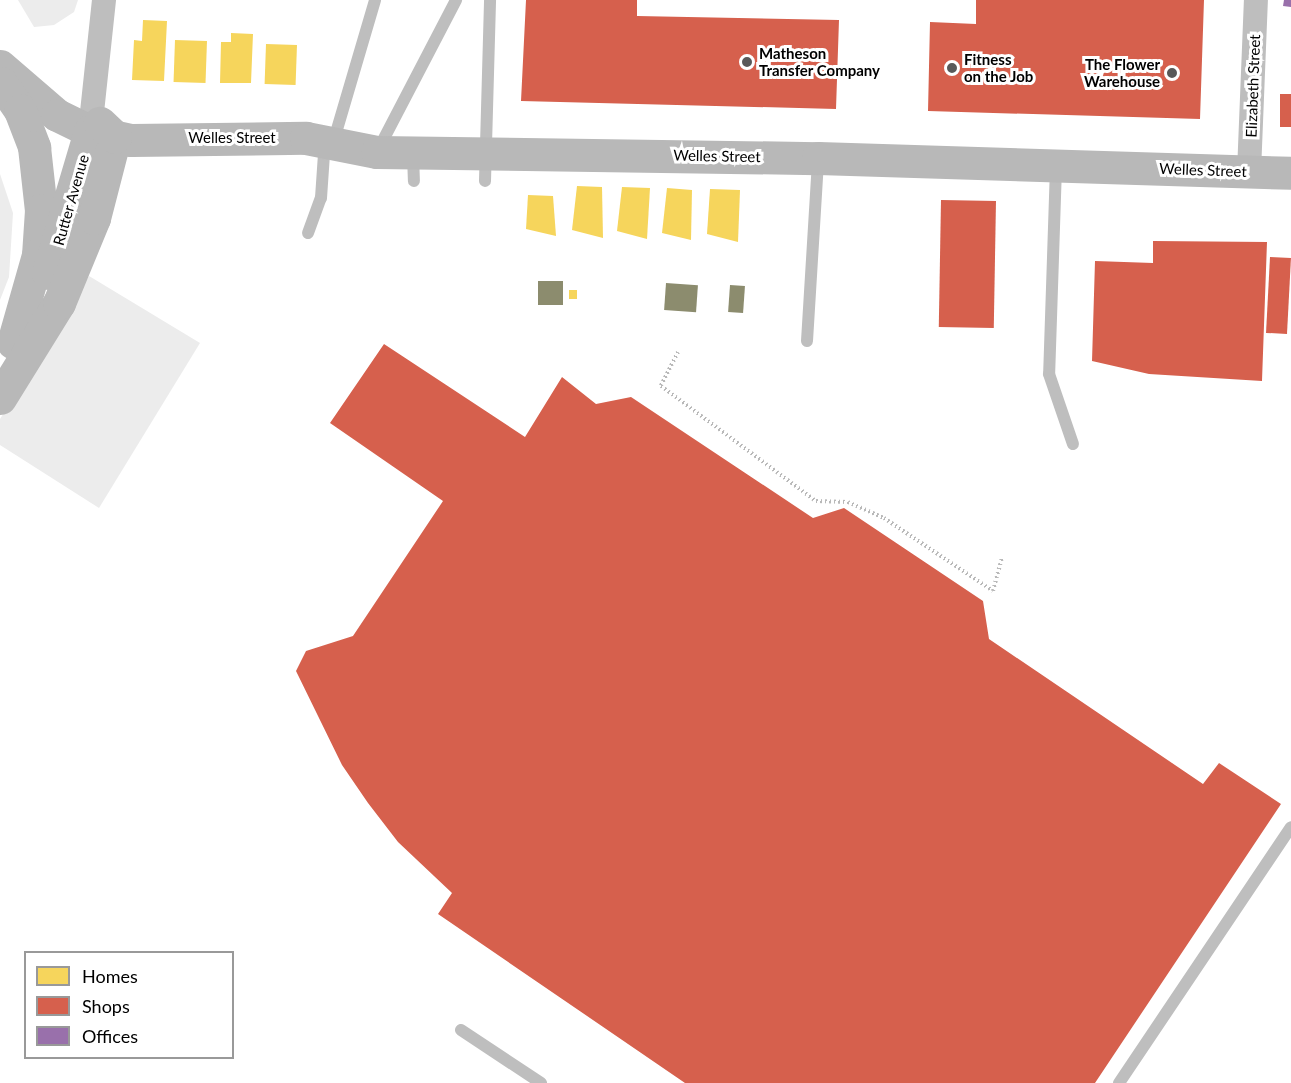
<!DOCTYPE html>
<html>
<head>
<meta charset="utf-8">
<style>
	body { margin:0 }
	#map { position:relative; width:1291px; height:1083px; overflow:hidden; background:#fff; font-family:Lato,sans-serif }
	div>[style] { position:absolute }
	.green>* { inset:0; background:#ececec }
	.homes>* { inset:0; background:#f6d55c; transform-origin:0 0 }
	.shops>* { inset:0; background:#d6604d; transform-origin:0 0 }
	.offices>* { inset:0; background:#9970ab }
	.industry>* { inset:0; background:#8c8c6e; transform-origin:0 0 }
	.path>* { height:4px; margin-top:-2px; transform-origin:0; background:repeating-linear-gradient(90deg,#b9b9b9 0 1.5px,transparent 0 4.5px) }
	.lane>* { height:12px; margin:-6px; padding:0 6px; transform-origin:6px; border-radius:6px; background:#bebebe }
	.street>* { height:24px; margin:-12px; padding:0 12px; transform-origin:12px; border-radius:12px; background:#bebebe }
	.secondary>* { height:33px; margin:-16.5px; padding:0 16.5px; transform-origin:16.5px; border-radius:16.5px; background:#b8b8b8 }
	.dots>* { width:16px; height:16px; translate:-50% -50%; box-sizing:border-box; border:3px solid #fff; border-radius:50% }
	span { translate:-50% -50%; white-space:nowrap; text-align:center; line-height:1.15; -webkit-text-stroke:6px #fff; paint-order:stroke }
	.poi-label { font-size:15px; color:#000; font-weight:700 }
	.left { translate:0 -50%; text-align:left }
	.right { translate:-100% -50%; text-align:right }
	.street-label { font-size:15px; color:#000 }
	.legend { position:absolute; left:24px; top:951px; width:210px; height:108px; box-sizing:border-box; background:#fff; border:2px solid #999; margin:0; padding:8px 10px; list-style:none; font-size:18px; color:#000 }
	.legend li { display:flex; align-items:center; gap:12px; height:30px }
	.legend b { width:30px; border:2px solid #999 }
</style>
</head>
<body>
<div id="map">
	<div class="green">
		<i style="clip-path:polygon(18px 0,78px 0,74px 12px,54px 25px,34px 27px)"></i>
		<i style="clip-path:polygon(0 174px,13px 213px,9px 277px,0 300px)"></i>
		<i style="clip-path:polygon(89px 276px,200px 343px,99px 508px,0 445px,0 419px)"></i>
	</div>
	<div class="homes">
		<i style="clip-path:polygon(143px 20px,167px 21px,164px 81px,132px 80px,134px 40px,142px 41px)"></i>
		<i style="clip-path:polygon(231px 33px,253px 34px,251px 83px,220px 83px,221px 42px,231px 42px)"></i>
		<i style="left:175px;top:40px;width:32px;height:42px;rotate:2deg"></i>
		<i style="left:266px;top:44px;width:31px;height:40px;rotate:2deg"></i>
		<i style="clip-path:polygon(577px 186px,602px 187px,603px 238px,572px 230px)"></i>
		<i style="clip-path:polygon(622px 187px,650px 188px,647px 239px,617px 231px)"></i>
		<i style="clip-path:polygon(667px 188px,692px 190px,691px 240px,662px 233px)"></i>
		<i style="clip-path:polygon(710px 189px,740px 190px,738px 242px,707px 234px)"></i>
		<i style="clip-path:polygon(528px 195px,553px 196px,556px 236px,526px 229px)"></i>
		<i style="left:569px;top:290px;width:8px;height:9px"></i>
	</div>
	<div class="shops">
		<i style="clip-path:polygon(526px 0,637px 0,637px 16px,839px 20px,836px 109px,521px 101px)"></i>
		<i style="clip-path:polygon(976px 0,1204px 0,1200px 119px,928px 111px,930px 22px,976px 24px)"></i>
		<i style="left:1280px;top:94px;width:11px;height:33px"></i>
		<i style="left:941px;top:200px;width:55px;height:127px;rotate:1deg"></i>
		<i style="clip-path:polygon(1153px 241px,1267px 242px,1262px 381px,1149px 374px,1092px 361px,1095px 261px,1153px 263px)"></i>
		<i style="left:1270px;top:257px;width:21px;height:76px;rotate:3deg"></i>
		<i style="clip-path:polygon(384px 344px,525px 437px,562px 377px,596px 404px,631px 397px,813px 518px,844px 508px,983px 601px,989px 639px,1203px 784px,1219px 763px,1281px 804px,1095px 1083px,685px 1083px,438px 914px,452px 893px,398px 842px,368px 803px,342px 765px,296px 671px,306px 651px,353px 636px,443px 501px,330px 423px)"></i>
	</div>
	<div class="offices">
		<i style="clip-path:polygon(1284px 0,1291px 0,1291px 7px,1283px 6px)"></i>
	</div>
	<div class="industry">
		<i style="left:538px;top:281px;width:25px;height:24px"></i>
		<i style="left:666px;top:283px;width:32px;height:27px;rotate:4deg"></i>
		<i style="left:730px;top:285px;width:15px;height:27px;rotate:4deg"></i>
	</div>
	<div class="path">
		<i style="left:678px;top:352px;width:38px;rotate:117deg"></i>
		<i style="left:661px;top:386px;width:193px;rotate:36.6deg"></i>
		<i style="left:816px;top:501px;width:32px;rotate:2deg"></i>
		<i style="left:848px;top:502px;width:39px;rotate:24deg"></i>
		<i style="left:884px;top:518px;width:131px;rotate:33.8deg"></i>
		<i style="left:993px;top:591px;width:34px;rotate:-75deg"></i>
	</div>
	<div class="lane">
		<i style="left:333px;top:143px;width:149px;rotate:-73.6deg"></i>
		<i style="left:379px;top:148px;width:167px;rotate:-62.5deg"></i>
		<i style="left:413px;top:155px;width:26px;rotate:88deg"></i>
		<i style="left:1056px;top:167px;width:207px;rotate:91.9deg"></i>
		<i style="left:1049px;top:374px;width:74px;rotate:71.1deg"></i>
		<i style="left:485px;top:181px;width:181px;rotate:-88.4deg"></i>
		<i style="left:308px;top:233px;width:37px;rotate:-70deg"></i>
		<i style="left:321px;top:198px;width:44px;rotate:-86.1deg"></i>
		<i style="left:324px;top:154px;width:11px;rotate:-139deg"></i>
		<i style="left:807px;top:341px;width:182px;rotate:-86.5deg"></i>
		<i style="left:461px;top:1030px;width:96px;rotate:33.5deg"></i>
		<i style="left:1119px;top:1083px;width:308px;rotate:-56.1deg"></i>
	</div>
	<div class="street">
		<i style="left:90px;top:131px;width:132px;rotate:-83.9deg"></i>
		<i style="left:1249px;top:172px;width:172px;rotate:-87.7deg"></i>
	</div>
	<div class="secondary">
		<i style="left:0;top:66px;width:75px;rotate:40.7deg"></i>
		<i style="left:57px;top:115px;width:37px;rotate:26deg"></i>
		<i style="left:90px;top:131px;width:42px;rotate:12.4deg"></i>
		<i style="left:131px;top:140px;width:175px;rotate:-0.7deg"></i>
		<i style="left:306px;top:138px;width:72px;rotate:11.2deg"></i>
		<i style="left:377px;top:152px;width:441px;rotate:0.8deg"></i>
		<i style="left:818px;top:158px;width:473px;rotate:1.8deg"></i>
		<i style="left:1px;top:83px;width:33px;rotate:55deg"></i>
		<i style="left:20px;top:110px;width:40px;rotate:69deg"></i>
		<i style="left:34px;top:147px;width:63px;rotate:83.7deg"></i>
		<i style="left:41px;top:210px;width:45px;rotate:93.8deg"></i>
		<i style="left:38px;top:255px;width:91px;rotate:105.9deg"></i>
		<i style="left:48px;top:273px;width:148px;rotate:-73.5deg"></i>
		<i style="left:0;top:398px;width:112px;rotate:-58.2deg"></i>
		<i style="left:59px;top:303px;width:92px;rotate:-67.6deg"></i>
		<i style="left:94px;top:218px;width:84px;rotate:-75.5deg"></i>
		<i style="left:115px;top:137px;width:21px;rotate:-137deg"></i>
	</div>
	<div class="dots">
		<i style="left:747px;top:62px;background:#595959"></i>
		<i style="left:952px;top:68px;background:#595959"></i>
		<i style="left:1172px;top:73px;background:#595959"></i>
	</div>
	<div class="poi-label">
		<span class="left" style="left:759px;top:62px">Matheson<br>Transfer Company</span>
		<span class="left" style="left:964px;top:68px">Fitness<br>on the Job</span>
		<span class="right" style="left:1160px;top:73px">The Flower<br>Warehouse</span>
	</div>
	<div class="street-label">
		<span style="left:1253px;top:86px;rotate:-88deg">Elizabeth Street</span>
		<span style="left:232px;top:138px">Welles Street</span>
		<span style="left:717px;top:156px;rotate:1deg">Welles Street</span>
		<span style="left:1203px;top:170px;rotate:2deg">Welles Street</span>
		<span style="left:71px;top:200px;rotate:-74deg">Rutter Avenue</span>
	</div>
	<ul class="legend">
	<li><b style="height:16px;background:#f6d55c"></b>Homes</li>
	<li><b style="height:16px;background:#d6604d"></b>Shops</li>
	<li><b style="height:16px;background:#9970ab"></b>Offices</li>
	</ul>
</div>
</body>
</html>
